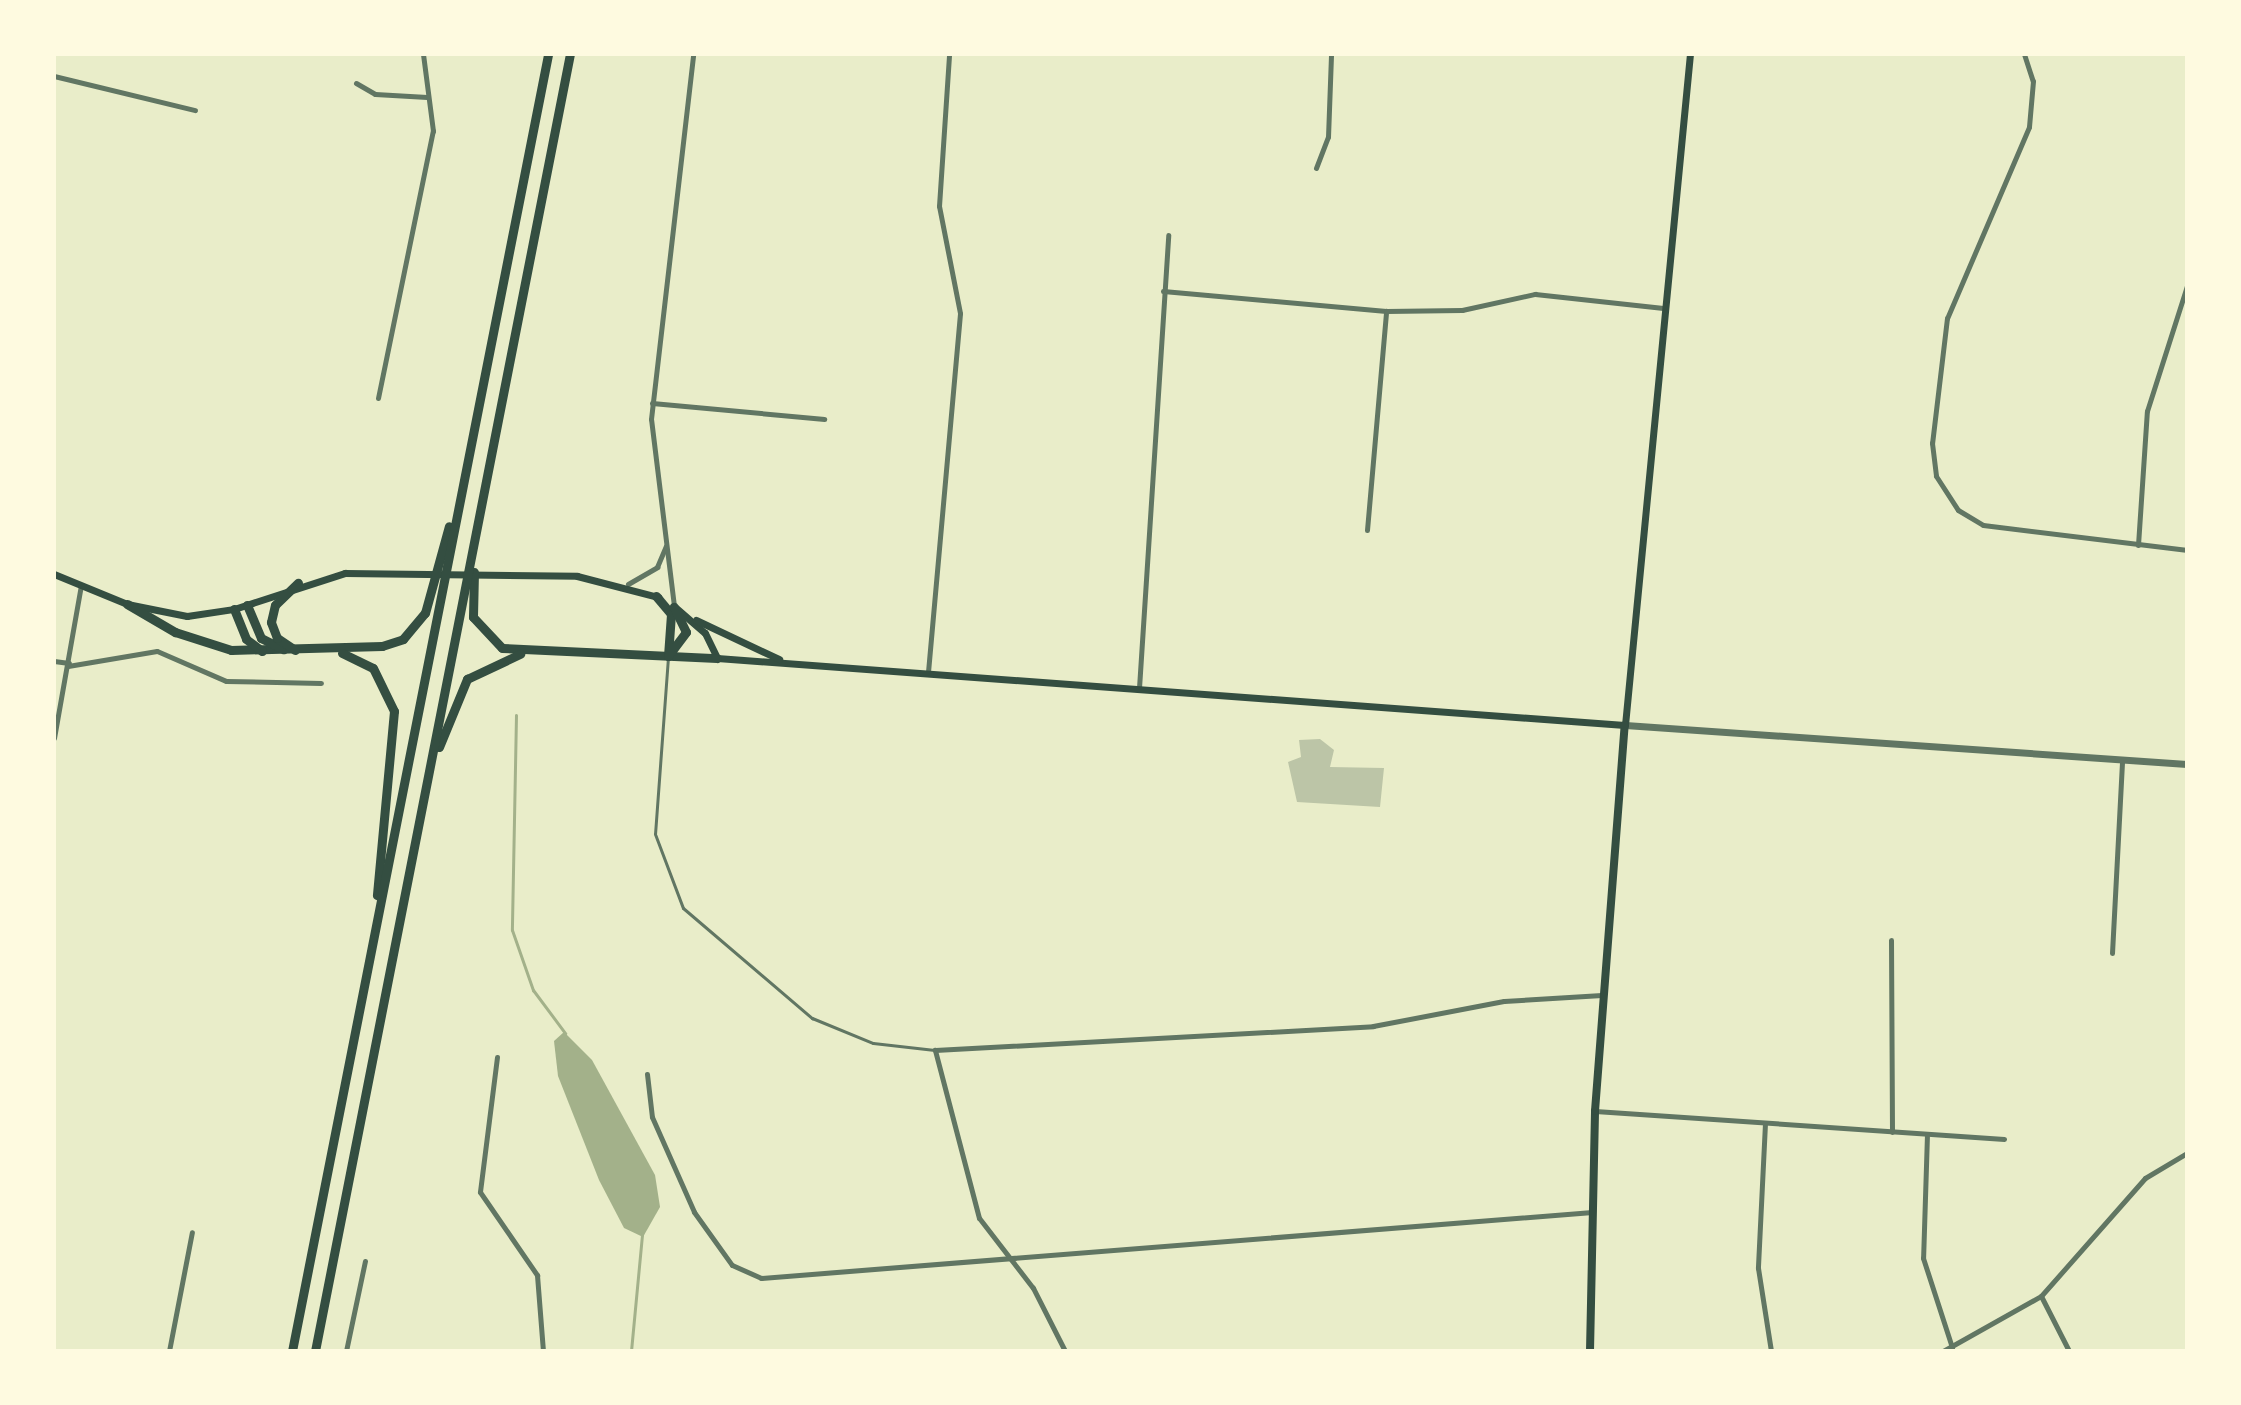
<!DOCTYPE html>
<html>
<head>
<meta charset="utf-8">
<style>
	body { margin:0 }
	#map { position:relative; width:2241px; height:1405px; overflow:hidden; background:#e9edc9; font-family:Inter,sans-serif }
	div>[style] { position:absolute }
	.water>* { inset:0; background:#a3b18a }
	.stream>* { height:3px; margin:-1.5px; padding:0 1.5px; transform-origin:1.5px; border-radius:1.5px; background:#a3b18a }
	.building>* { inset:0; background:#bcc5a7 }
	.service>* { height:3px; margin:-1.5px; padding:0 1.5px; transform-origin:1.5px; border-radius:1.5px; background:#617663 }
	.minor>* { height:5px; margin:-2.5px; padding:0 2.5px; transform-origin:2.5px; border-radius:2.5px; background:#617663 }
	.tertiary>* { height:7px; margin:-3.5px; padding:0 3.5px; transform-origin:3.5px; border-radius:3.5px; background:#617663 }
	.secondary>* { height:7px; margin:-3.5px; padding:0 3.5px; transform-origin:3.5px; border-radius:3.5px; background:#344e41 }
	.primary>* { height:8px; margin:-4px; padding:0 4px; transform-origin:4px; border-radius:4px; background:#344e41 }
	.trunk>* { height:9px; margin:-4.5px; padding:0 4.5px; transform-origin:4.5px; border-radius:4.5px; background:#344e41 }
	span { translate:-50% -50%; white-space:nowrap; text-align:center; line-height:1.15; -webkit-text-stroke:6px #fefae0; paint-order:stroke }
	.frame { position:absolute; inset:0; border:56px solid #fefae0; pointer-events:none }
</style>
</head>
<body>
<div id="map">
	<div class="water">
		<i style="clip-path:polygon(564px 1032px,592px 1060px,655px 1175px,660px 1207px,643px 1237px,624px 1228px,599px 1180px,558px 1076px,554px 1041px)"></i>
	</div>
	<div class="stream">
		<i style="left:516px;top:715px;width:215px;rotate:91.1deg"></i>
		<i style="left:512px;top:930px;width:64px;rotate:70.7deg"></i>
		<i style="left:533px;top:990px;width:54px;rotate:53.3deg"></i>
		<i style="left:631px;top:1351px;width:118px;rotate:-84.6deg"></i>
	</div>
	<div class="building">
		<i style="clip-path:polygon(1320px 739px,1334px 750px,1330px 767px,1384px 768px,1380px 807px,1297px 802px,1288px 762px,1301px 757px,1299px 740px)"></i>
	</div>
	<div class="service">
		<i style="left:668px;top:657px;width:177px;rotate:94.2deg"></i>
		<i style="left:655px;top:834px;width:79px;rotate:69.3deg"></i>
		<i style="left:683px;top:908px;width:170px;rotate:40.5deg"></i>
		<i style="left:812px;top:1018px;width:66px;rotate:22.3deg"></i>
		<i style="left:873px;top:1043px;width:62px;rotate:6.4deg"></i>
	</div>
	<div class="minor">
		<i style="left:2024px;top:54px;width:28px;rotate:72deg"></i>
		<i style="left:2033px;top:81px;width:46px;rotate:95deg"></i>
		<i style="left:2029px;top:127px;width:208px;rotate:113.2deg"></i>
		<i style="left:1947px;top:318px;width:126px;rotate:96.8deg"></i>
		<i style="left:1932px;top:443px;width:33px;rotate:83deg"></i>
		<i style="left:1936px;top:476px;width:40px;rotate:57.1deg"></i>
		<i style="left:1958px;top:510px;width:29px;rotate:31deg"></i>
		<i style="left:1983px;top:525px;width:206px;rotate:7deg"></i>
		<i style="left:54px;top:76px;width:145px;rotate:13.6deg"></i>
		<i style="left:356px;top:83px;width:22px;rotate:30deg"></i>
		<i style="left:375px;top:94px;width:52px;rotate:3.3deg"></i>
		<i style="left:1316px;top:168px;width:33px;rotate:-69deg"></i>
		<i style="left:1328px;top:137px;width:83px;rotate:-87.9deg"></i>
		<i style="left:1163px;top:291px;width:224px;rotate:5.1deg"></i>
		<i style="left:1386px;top:311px;width:76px;rotate:-0.8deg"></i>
		<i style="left:1462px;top:310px;width:75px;rotate:-12.4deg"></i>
		<i style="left:1535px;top:294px;width:129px;rotate:6.2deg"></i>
		<i style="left:378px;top:398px;width:273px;rotate:-78.4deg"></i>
		<i style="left:433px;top:131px;width:78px;rotate:-97.4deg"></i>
		<i style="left:652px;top:403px;width:173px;rotate:5.3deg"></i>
		<i style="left:1367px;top:530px;width:220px;rotate:-85deg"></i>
		<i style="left:2138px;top:545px;width:134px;rotate:-86.2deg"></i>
		<i style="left:2147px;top:411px;width:131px;rotate:-72.3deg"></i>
		<i style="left:628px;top:584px;width:34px;rotate:-30deg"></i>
		<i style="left:657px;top:567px;width:23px;rotate:-67deg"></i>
		<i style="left:674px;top:606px;width:188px;rotate:-97deg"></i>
		<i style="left:651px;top:419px;width:367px;rotate:-83.4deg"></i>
		<i style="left:54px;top:661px;width:15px;rotate:8deg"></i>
		<i style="left:68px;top:666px;width:90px;rotate:-9.6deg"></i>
		<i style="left:157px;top:651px;width:75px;rotate:23.5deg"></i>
		<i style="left:226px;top:681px;width:95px;rotate:1.2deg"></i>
		<i style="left:928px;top:672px;width:360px;rotate:-84.9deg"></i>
		<i style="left:960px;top:313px;width:109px;rotate:-101.1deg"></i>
		<i style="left:939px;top:206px;width:152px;rotate:-86.2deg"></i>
		<i style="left:1139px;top:688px;width:454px;rotate:-86.3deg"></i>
		<i style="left:54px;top:738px;width:155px;rotate:-80deg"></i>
		<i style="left:1891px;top:940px;width:192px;rotate:89.7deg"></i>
		<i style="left:2112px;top:953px;width:194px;rotate:-87deg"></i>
		<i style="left:497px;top:1057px;width:136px;rotate:97.2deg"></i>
		<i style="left:480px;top:1192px;width:101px;rotate:55.5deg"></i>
		<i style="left:537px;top:1275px;width:76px;rotate:85.5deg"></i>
		<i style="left:647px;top:1074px;width:43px;rotate:83.4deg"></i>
		<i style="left:652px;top:1117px;width:104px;rotate:66.1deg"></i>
		<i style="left:694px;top:1212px;width:65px;rotate:54.4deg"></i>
		<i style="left:732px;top:1265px;width:32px;rotate:24deg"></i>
		<i style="left:761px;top:1278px;width:834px;rotate:-4.54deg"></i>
		<i style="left:1595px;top:1111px;width:410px;rotate:3.9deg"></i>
		<i style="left:1765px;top:1123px;width:145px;rotate:92.8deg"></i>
		<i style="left:1758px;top:1268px;width:84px;rotate:81.1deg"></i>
		<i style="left:1927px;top:1134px;width:124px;rotate:91.8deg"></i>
		<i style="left:1923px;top:1258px;width:94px;rotate:72deg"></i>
		<i style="left:2041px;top:1296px;width:62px;rotate:63deg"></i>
		<i style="left:169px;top:1351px;width:121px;rotate:-79.1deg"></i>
		<i style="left:346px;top:1351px;width:92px;rotate:-78.1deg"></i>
		<i style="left:1065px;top:1351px;width:71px;rotate:-116.9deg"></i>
		<i style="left:1033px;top:1288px;width:88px;rotate:-127.6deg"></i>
		<i style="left:979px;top:1218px;width:174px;rotate:-104.7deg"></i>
		<i style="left:935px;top:1050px;width:439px;rotate:-3.1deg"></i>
		<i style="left:1373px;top:1026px;width:133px;rotate:-10.8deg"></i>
		<i style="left:1504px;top:1001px;width:98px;rotate:-3.5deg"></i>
		<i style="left:1943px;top:1351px;width:112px;rotate:-29.3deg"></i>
		<i style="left:2041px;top:1296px;width:157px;rotate:-48.6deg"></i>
		<i style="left:2145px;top:1178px;width:49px;rotate:-30.8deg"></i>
	</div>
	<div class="tertiary">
		<i style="left:1625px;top:725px;width:563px;rotate:3.97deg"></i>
	</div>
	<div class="secondary">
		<i style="left:54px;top:574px;width:79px;rotate:22.3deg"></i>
		<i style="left:127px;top:604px;width:61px;rotate:11.3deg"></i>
		<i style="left:187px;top:616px;width:48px;rotate:-8.5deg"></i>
		<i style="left:234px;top:609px;width:117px;rotate:-18deg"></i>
		<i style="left:345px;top:573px;width:232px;rotate:0.7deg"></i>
		<i style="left:577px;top:576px;width:84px;rotate:14.5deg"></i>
		<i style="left:676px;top:608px;width:38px;rotate:41deg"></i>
		<i style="left:705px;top:633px;width:28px;rotate:64deg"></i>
		<i style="left:717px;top:658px;width:910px;rotate:4.22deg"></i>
		<i style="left:1625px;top:725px;width:674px;rotate:-84.47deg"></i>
		<i style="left:696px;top:620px;width:92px;rotate:25.2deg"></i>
	</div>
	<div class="primary">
		<i style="left:1590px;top:1351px;width:240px;rotate:-88.8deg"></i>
		<i style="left:1595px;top:1111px;width:387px;rotate:-85.6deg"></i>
	</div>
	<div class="trunk">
		<i style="left:474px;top:572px;width:45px;rotate:91.3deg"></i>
		<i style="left:473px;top:617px;width:42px;rotate:46.9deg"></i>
		<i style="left:502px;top:648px;width:215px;rotate:2.7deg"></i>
		<i style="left:656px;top:596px;width:23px;rotate:50deg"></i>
		<i style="left:671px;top:614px;width:42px;rotate:94.1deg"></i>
		<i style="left:127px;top:604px;width:56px;rotate:30.3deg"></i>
		<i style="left:175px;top:632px;width:59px;rotate:17.8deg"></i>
		<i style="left:231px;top:650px;width:151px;rotate:-1.5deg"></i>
		<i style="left:382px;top:646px;width:22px;rotate:-18deg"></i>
		<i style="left:403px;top:639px;width:34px;rotate:-50deg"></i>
		<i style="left:425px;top:613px;width:90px;rotate:-74.6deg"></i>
		<i style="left:247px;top:605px;width:36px;rotate:67deg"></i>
		<i style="left:261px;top:638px;width:25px;rotate:27deg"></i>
		<i style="left:234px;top:609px;width:32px;rotate:68deg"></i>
		<i style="left:246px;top:639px;width:20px;rotate:37deg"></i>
		<i style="left:295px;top:650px;width:22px;rotate:-146deg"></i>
		<i style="left:277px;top:638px;width:17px;rotate:-111deg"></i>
		<i style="left:271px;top:622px;width:17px;rotate:-77deg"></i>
		<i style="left:275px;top:605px;width:32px;rotate:-44deg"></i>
		<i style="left:342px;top:653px;width:34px;rotate:26deg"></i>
		<i style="left:373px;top:668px;width:48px;rotate:64deg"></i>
		<i style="left:394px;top:711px;width:185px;rotate:95.3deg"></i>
		<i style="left:668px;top:656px;width:30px;rotate:-53deg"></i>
		<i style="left:686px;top:632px;width:28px;rotate:-116deg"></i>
		<i style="left:439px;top:747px;width:74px;rotate:-67.6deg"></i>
		<i style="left:467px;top:679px;width:59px;rotate:-25.3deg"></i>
		<i style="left:292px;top:1351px;width:1322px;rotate:-78.83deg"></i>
		<i style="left:315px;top:1351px;width:1322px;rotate:-78.88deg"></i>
	</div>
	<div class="frame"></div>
</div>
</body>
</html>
